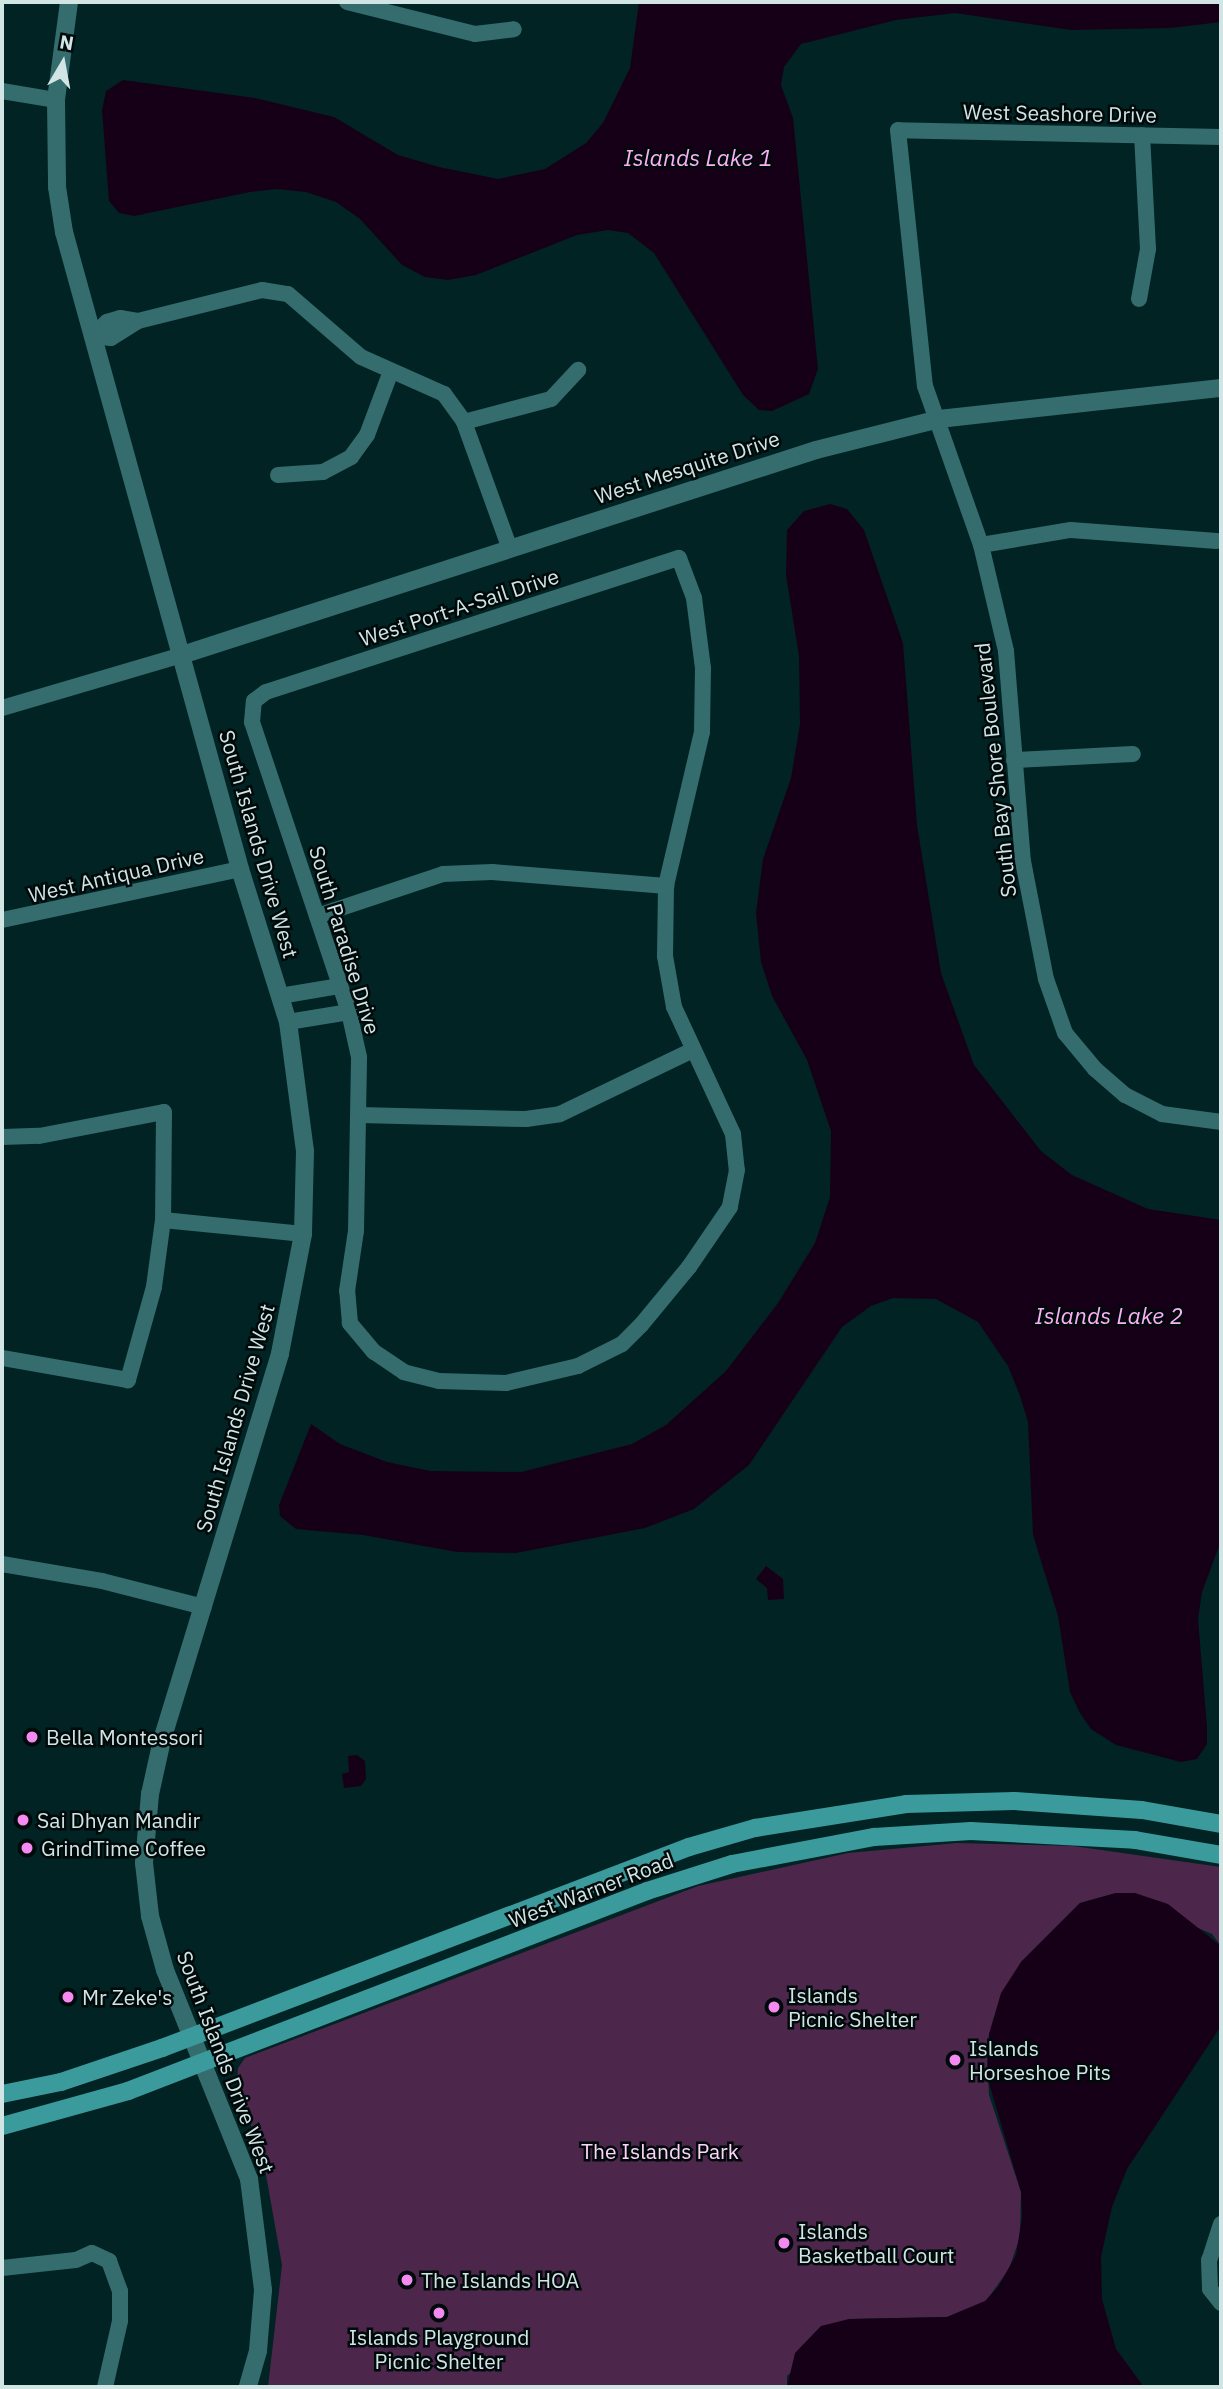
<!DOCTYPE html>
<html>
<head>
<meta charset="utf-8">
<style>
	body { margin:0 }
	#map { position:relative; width:1223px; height:2389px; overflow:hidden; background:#012324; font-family:"IBM Plex Sans",sans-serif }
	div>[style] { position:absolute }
	.green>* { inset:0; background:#4d264c }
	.water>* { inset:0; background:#160017 }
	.minor>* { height:16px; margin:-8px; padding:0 8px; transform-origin:8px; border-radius:8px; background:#356c6e }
	.tertiary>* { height:18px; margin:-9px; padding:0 9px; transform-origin:9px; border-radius:9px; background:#356c6e }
	.secondary>* { height:18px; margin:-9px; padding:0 9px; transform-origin:9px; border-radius:9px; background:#3a9a9c }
	.dots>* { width:19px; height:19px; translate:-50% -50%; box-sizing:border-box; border:4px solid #010a0a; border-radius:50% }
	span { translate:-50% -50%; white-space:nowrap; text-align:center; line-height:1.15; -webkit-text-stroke:5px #010a0a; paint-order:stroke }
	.street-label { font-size:21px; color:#d2e5e5 }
	.poi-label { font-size:21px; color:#d2e5e5 }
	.left { translate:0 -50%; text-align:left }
	.park-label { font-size:21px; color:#fcd5f9 }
	.water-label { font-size:23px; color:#fbaff7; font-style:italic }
	.frame { position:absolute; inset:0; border:4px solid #d2e5e5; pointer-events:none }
	.north { position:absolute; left:28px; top:28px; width:70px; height:70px; -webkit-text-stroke:5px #010a0a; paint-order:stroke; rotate:10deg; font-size:19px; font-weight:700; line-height:28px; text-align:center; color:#d2e5e5 }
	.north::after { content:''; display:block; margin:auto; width:24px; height:32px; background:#d2e5e5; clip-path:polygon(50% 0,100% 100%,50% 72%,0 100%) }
</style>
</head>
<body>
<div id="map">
	<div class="green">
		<i style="clip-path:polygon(957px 1843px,1073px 1846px,1221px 1867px,1221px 1946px,1212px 1934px,1116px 1893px,1080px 1903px,1021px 1962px,989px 2034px,987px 2057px,989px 2095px,1021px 2192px,1020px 2237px,1009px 2269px,986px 2301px,947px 2317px,849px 2319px,787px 2376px,787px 2387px,268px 2387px,282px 2265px,263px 2158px,237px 2087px,238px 2068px,245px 2058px,698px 1886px,848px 1853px)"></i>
	</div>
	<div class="water">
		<i style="clip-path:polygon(639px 2px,1221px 2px,1221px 22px,1170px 28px,1071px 30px,955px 13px,896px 20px,801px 44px,784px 67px,781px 85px,793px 118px,818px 369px,809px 394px,772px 411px,759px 410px,743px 395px,654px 253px,628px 233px,608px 230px,577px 235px,476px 275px,448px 280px,425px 277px,402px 265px,360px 219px,336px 202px,306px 192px,277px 189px,250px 192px,134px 216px,119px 213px,109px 201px,102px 110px,106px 91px,123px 80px,255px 98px,334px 117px,398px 155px,439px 167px,498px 179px,545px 169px,586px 143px,603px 123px,630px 68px)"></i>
		<i style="clip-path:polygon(830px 504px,847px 509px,864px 530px,903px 643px,917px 825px,941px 973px,974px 1065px,1041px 1151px,1072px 1175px,1148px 1209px,1221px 1220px,1221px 1541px,1202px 1592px,1198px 1619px,1207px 1727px,1207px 1744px,1197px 1759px,1181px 1762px,1116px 1745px,1091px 1729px,1080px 1713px,1070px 1692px,1058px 1616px,1033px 1535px,1028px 1422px,1020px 1396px,1008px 1366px,978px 1322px,936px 1299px,893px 1298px,871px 1306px,842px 1327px,749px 1465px,694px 1509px,645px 1528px,516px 1553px,457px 1552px,363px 1535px,296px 1529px,280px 1516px,279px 1505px,311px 1424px,340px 1444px,387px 1462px,430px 1471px,521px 1472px,632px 1444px,666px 1425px,726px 1371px,778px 1303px,815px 1243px,830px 1197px,831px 1131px,807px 1060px,772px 996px,761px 962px,756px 913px,763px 859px,791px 778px,800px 724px,799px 656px,786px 575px,787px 530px,804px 511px)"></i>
		<i style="clip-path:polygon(766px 1566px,783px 1579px,784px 1599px,768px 1600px,767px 1588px,756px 1579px)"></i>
		<i style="clip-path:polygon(357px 1755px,365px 1761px,366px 1779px,361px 1786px,344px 1788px,342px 1774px,349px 1772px,348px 1756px)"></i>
		<i style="clip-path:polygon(1116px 1893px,1135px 1893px,1168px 1904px,1221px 1946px,1221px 2026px,1127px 2169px,1112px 2207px,1101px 2257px,1102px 2299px,1116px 2349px,1144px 2387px,787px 2387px,795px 2353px,821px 2326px,849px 2319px,947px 2317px,985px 2301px,998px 2287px,1016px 2255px,1022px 2217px,1021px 2192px,987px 2076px,989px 2034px,1001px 1993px,1021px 1962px,1080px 1903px)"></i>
	</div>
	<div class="minor">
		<i style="left:347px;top:2px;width:132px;rotate:14deg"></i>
		<i style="left:475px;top:34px;width:39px;rotate:-7deg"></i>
		<i style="left:2px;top:91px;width:55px;rotate:9.5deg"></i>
		<i style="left:1221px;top:137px;width:323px;rotate:-178.8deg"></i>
		<i style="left:898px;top:130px;width:257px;rotate:84deg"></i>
		<i style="left:925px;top:386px;width:169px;rotate:70.6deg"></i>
		<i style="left:981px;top:545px;width:109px;rotate:76.7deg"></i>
		<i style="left:1006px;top:651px;width:211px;rotate:85.4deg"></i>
		<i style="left:1023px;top:861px;width:120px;rotate:79deg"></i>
		<i style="left:1046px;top:979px;width:57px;rotate:70.6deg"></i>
		<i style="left:1065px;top:1033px;width:47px;rotate:50.2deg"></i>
		<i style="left:1095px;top:1069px;width:40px;rotate:41deg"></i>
		<i style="left:1125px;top:1095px;width:42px;rotate:27.2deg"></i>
		<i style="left:1162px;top:1114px;width:60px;rotate:7.7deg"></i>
		<i style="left:1139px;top:299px;width:51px;rotate:-79.8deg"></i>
		<i style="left:1148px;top:249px;width:114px;rotate:-93deg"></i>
		<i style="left:92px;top:336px;width:21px;rotate:-43deg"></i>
		<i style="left:107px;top:322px;width:14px;rotate:-17deg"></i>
		<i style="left:120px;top:318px;width:18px;rotate:9deg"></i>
		<i style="left:138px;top:321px;width:128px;rotate:-14deg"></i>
		<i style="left:262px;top:290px;width:26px;rotate:9deg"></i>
		<i style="left:288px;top:294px;width:96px;rotate:40.8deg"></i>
		<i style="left:361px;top:357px;width:91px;rotate:24deg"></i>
		<i style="left:444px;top:394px;width:34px;rotate:54deg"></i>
		<i style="left:464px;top:422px;width:135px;rotate:70.1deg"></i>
		<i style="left:92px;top:336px;width:19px;rotate:6deg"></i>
		<i style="left:111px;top:338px;width:32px;rotate:-32deg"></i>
		<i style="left:464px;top:422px;width:90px;rotate:-14.8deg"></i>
		<i style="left:551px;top:399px;width:40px;rotate:-47deg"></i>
		<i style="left:278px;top:475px;width:45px;rotate:-3.8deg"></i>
		<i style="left:323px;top:472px;width:32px;rotate:-28deg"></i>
		<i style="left:351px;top:457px;width:27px;rotate:-54deg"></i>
		<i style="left:367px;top:435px;width:68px;rotate:-69.4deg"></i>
		<i style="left:981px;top:545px;width:91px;rotate:-9.5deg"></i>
		<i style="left:1071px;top:530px;width:146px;rotate:4.3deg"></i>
		<i style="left:679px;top:558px;width:43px;rotate:69.4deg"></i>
		<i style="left:694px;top:598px;width:71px;rotate:82.7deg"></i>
		<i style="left:703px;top:668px;width:64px;rotate:90.9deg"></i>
		<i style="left:702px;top:732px;width:158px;rotate:103.2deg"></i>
		<i style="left:666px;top:886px;width:70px;rotate:90.8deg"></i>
		<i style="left:665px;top:956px;width:52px;rotate:80deg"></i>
		<i style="left:674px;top:1007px;width:140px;rotate:65.1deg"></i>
		<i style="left:733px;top:1134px;width:36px;rotate:84deg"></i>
		<i style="left:737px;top:1170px;width:38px;rotate:101deg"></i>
		<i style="left:730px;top:1207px;width:73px;rotate:124.3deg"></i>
		<i style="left:689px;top:1267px;width:75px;rotate:129.6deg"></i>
		<i style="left:641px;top:1325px;width:27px;rotate:135deg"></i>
		<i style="left:622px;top:1344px;width:49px;rotate:153.4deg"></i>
		<i style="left:578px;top:1366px;width:74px;rotate:166.7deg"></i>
		<i style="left:506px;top:1383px;width:67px;rotate:-178.3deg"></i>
		<i style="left:439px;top:1381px;width:36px;rotate:-166deg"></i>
		<i style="left:404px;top:1372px;width:36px;rotate:-146deg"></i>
		<i style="left:374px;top:1352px;width:38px;rotate:-130deg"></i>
		<i style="left:350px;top:1323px;width:32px;rotate:-95deg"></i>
		<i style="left:347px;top:1291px;width:61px;rotate:-81.5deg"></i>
		<i style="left:356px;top:1231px;width:174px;rotate:-89deg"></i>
		<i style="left:359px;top:1057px;width:46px;rotate:-102.5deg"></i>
		<i style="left:349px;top:1012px;width:306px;rotate:-108.5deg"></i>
		<i style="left:252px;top:722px;width:21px;rotate:-85deg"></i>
		<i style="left:254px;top:701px;width:15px;rotate:-37deg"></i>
		<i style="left:266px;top:692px;width:434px;rotate:-18deg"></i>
		<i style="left:2px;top:708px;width:188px;rotate:-16.4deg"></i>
		<i style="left:1014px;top:760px;width:119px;rotate:-2.9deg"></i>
		<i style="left:317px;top:916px;width:133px;rotate:-18.4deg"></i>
		<i style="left:443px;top:874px;width:49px;rotate:-2.3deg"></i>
		<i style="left:492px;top:872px;width:175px;rotate:4.6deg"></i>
		<i style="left:2px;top:920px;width:243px;rotate:-12.1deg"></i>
		<i style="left:280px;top:996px;width:61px;rotate:-9.5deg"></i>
		<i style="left:288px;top:1022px;width:62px;rotate:-9.3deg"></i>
		<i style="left:359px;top:1115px;width:167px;rotate:1.4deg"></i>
		<i style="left:526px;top:1119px;width:34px;rotate:-8deg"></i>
		<i style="left:560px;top:1114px;width:148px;rotate:-25.7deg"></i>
		<i style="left:2px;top:1137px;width:37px;rotate:-2deg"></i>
		<i style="left:39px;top:1136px;width:127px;rotate:-10.9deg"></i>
		<i style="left:164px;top:1112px;width:108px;rotate:90.5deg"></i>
		<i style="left:163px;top:1220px;width:68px;rotate:97.7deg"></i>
		<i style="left:154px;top:1287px;width:97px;rotate:105.6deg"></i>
		<i style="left:128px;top:1380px;width:128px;rotate:-170.1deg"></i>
		<i style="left:163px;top:1220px;width:141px;rotate:5.7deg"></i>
		<i style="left:2px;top:1564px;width:101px;rotate:9.6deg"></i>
		<i style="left:102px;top:1581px;width:105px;rotate:14.3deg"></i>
		<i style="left:1221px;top:2224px;width:38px;rotate:108deg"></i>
		<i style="left:1209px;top:2260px;width:29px;rotate:88deg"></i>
		<i style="left:1210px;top:2289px;width:18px;rotate:52deg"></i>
		<i style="left:2px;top:2268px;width:74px;rotate:-6.2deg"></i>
		<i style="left:76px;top:2260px;width:17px;rotate:-24deg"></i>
		<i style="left:92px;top:2253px;width:19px;rotate:25deg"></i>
		<i style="left:109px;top:2261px;width:32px;rotate:70deg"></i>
		<i style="left:120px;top:2291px;width:30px;rotate:90deg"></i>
		<i style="left:120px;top:2321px;width:68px;rotate:102.8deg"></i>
	</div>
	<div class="tertiary">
		<i style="left:69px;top:2px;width:99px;rotate:97.6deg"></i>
		<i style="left:56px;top:100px;width:87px;rotate:89.3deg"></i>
		<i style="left:57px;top:187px;width:46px;rotate:81.2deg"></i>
		<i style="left:64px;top:232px;width:661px;rotate:74.55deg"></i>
		<i style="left:240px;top:869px;width:160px;rotate:72.6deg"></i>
		<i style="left:288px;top:1022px;width:130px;rotate:82.5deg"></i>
		<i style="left:305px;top:1151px;width:83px;rotate:91.4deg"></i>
		<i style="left:303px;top:1234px;width:122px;rotate:100.9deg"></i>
		<i style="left:280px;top:1354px;width:404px;rotate:107deg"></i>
		<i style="left:162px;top:1740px;width:55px;rotate:102.5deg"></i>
		<i style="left:150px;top:1794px;width:69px;rotate:95deg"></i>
		<i style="left:144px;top:1863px;width:53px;rotate:83.5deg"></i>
		<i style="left:150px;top:1916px;width:56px;rotate:74.5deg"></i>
		<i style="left:165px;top:1970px;width:225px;rotate:68.1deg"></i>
		<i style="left:249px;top:2179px;width:112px;rotate:82.8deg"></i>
		<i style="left:263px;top:2290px;width:61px;rotate:94.7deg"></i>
		<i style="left:258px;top:2351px;width:37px;rotate:106deg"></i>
		<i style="left:182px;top:655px;width:666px;rotate:-17.92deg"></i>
		<i style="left:816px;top:450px;width:127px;rotate:-14.1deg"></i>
		<i style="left:939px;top:419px;width:284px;rotate:-6.3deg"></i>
	</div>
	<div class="secondary">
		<i style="left:2px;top:2094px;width:60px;rotate:-11.5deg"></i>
		<i style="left:61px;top:2082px;width:107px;rotate:-18.6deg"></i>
		<i style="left:162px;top:2048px;width:564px;rotate:-20.88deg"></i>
		<i style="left:689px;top:1847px;width:69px;rotate:-16.1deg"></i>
		<i style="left:755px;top:1828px;width:153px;rotate:-9deg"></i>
		<i style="left:906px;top:1804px;width:108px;rotate:-1.6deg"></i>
		<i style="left:1014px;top:1801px;width:128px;rotate:4deg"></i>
		<i style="left:1142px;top:1810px;width:80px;rotate:10deg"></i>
		<i style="left:2px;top:2126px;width:131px;rotate:-15.5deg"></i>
		<i style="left:128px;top:2091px;width:556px;rotate:-21.07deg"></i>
		<i style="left:647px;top:1891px;width:89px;rotate:-17.6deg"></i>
		<i style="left:732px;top:1864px;width:145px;rotate:-10.8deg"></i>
		<i style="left:874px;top:1837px;width:97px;rotate:-3.5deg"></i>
		<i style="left:971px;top:1831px;width:164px;rotate:3.1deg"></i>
		<i style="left:1135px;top:1840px;width:87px;rotate:9.9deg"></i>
	</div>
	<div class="dots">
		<i style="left:32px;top:1737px;background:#f489f0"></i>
		<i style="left:23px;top:1820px;background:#f489f0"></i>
		<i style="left:27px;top:1848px;background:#f489f0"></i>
		<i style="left:68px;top:1997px;background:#f489f0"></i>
		<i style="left:774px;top:2007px;background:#f489f0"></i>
		<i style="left:955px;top:2060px;background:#f489f0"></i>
		<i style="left:784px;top:2243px;background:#f489f0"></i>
		<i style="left:407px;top:2280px;background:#f489f0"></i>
		<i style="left:439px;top:2313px;background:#f489f0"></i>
	</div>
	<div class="street-label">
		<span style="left:1060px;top:113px;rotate:1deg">West Seashore Drive</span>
		<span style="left:687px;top:467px;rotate:-18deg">West Mesquite Drive</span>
		<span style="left:459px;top:607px;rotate:-18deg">West Port-A-Sail Drive</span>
		<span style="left:995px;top:770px;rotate:-96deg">South Bay Shore Boulevard</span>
		<span style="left:259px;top:844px;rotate:74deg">South Islands Drive West</span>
		<span style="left:116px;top:875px;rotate:-13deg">West Antiqua Drive</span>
		<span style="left:345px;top:940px;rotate:73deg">South Paradise Drive</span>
		<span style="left:235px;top:1418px;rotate:-74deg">South Islands Drive West</span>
		<span style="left:591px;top:1890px;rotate:-21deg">West Warner Road</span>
		<span style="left:226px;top:2062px;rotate:69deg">South Islands Drive West</span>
	</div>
	<div class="poi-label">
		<span class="left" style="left:46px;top:1737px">Bella Montessori</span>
		<span class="left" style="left:37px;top:1820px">Sai Dhyan Mandir</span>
		<span class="left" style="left:41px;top:1848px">GrindTime Coffee</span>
		<span class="left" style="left:788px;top:2007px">Islands<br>Picnic Shelter</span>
		<span class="left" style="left:82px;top:1997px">Mr Zeke's</span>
		<span class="left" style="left:969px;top:2060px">Islands<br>Horseshoe Pits</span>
		<span class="left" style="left:798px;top:2243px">Islands<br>Basketball Court</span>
		<span class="left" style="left:421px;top:2280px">The Islands HOA</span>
		<span style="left:439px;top:2349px">Islands Playground<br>Picnic Shelter</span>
	</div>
	<div class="park-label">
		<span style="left:660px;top:2151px">The Islands Park</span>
	</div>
	<div class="water-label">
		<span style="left:698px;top:157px">Islands Lake 1</span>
		<span style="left:1109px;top:1315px">Islands Lake 2</span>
	</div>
	<div class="frame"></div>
	<div class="north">N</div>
</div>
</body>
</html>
